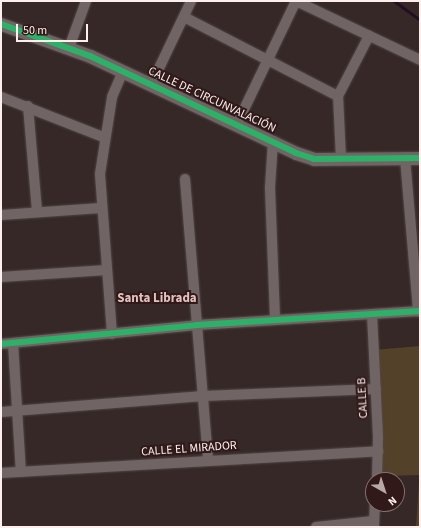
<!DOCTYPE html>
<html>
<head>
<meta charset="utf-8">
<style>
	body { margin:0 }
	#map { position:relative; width:421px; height:528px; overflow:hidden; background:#352827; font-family:"Source Sans 3",sans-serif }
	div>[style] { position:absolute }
	.green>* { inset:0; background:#53412a }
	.stream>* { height:3px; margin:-1.5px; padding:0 1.5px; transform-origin:1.5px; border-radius:1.5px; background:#230f21 }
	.roads { filter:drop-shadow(0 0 1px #514645) drop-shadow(0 0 1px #514645) }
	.minor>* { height:10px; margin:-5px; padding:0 5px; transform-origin:5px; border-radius:5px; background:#706564 }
	.tertiary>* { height:13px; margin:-6.5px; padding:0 6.5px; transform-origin:6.5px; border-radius:6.5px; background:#706564 }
	.cycleway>* { height:6px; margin:-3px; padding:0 3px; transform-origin:3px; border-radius:3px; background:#2db169 }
	span { translate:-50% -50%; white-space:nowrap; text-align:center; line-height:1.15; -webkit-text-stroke:4px #301918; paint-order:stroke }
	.street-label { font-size:12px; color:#fdefee }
	.neighbourhood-label { font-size:13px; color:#e2c1bf; font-weight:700 }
	.frame { position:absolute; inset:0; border:2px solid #fdefee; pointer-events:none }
	.north { position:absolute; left:365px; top:472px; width:40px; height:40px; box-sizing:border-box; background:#301918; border:1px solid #826f6e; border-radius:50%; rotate:141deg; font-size:11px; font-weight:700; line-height:16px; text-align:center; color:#fdefee }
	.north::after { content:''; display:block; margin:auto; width:14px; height:18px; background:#b7a9a8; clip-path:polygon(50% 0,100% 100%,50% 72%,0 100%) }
	.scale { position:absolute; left:16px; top:24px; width:72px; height:18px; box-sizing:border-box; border:2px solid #fdefee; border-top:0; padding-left:5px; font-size:12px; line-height:14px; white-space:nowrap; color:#fdefee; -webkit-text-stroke:3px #301918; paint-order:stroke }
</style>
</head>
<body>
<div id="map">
	<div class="green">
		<i style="clip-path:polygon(420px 346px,420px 475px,382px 476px,374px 350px)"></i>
		<i style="clip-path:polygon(420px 481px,420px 527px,416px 527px,419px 482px)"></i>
	</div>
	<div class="stream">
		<i style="left:394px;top:1px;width:32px;rotate:36deg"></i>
	</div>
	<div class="roads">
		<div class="minor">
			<i style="left:296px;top:1px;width:137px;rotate:25.4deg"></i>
			<i style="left:184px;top:17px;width:173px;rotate:27.2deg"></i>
			<i style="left:69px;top:48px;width:50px;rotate:-70.1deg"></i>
			<i style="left:151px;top:85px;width:93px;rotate:-64.5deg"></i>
			<i style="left:1px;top:97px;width:110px;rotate:21.4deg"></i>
			<i style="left:28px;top:106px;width:106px;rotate:85.1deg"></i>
			<i style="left:237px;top:124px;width:136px;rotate:-64.4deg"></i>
			<i style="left:273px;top:141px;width:47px;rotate:93.7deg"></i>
			<i style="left:270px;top:188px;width:131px;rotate:87.8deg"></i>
			<i style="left:405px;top:158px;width:154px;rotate:85.1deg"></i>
			<i style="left:341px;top:159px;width:63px;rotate:-92.7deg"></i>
			<i style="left:338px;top:96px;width:68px;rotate:-62.7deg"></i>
			<i style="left:185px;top:179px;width:282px;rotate:85.3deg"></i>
			<i style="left:1px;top:215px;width:100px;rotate:-4deg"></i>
			<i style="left:1px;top:277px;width:106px;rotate:-3.8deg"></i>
			<i style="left:372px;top:314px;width:124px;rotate:87.2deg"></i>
			<i style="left:378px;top:438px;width:42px;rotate:91.4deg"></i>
			<i style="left:112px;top:334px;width:160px;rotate:-94.3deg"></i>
			<i style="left:100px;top:174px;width:78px;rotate:-81.1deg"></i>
			<i style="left:112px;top:97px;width:28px;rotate:-67deg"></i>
			<i style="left:13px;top:343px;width:129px;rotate:86.5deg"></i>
			<i style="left:1px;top:344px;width:197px;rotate:-5.5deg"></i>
			<i style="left:197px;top:325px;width:223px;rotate:-3.6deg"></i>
			<i style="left:1px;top:412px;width:203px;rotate:-4.5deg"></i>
			<i style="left:203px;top:396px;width:173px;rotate:-2.3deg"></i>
			<i style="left:1px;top:473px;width:378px;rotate:-3.3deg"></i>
			<i style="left:316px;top:527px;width:58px;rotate:-5.9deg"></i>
			<i style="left:374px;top:527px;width:23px;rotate:-88deg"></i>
		</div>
		<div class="tertiary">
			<i style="left:1px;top:24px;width:95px;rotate:19.8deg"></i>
			<i style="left:90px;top:56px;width:228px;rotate:25.2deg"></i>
			<i style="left:296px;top:153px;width:19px;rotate:18deg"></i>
			<i style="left:314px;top:159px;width:106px;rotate:-0.5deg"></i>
		</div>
	</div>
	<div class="cycleway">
		<i style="left:1px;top:24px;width:95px;rotate:19.8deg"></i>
		<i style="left:90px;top:56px;width:228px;rotate:25.2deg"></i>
		<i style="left:296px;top:153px;width:19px;rotate:18deg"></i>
		<i style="left:314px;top:159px;width:106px;rotate:-0.5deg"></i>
		<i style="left:1px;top:344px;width:197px;rotate:-5.5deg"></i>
		<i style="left:197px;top:325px;width:223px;rotate:-3.6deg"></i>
	</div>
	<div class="street-label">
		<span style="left:212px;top:100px;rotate:25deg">CALLE DE CIRCUNVALACIÓN</span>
		<span style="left:363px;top:398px;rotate:-93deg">CALLE B</span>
		<span style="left:189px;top:449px;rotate:-4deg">CALLE EL MIRADOR</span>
	</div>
	<div class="neighbourhood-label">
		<span style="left:157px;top:298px">Santa Librada</span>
	</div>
	<div class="frame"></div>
	<div class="north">N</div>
	<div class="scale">50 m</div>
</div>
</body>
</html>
